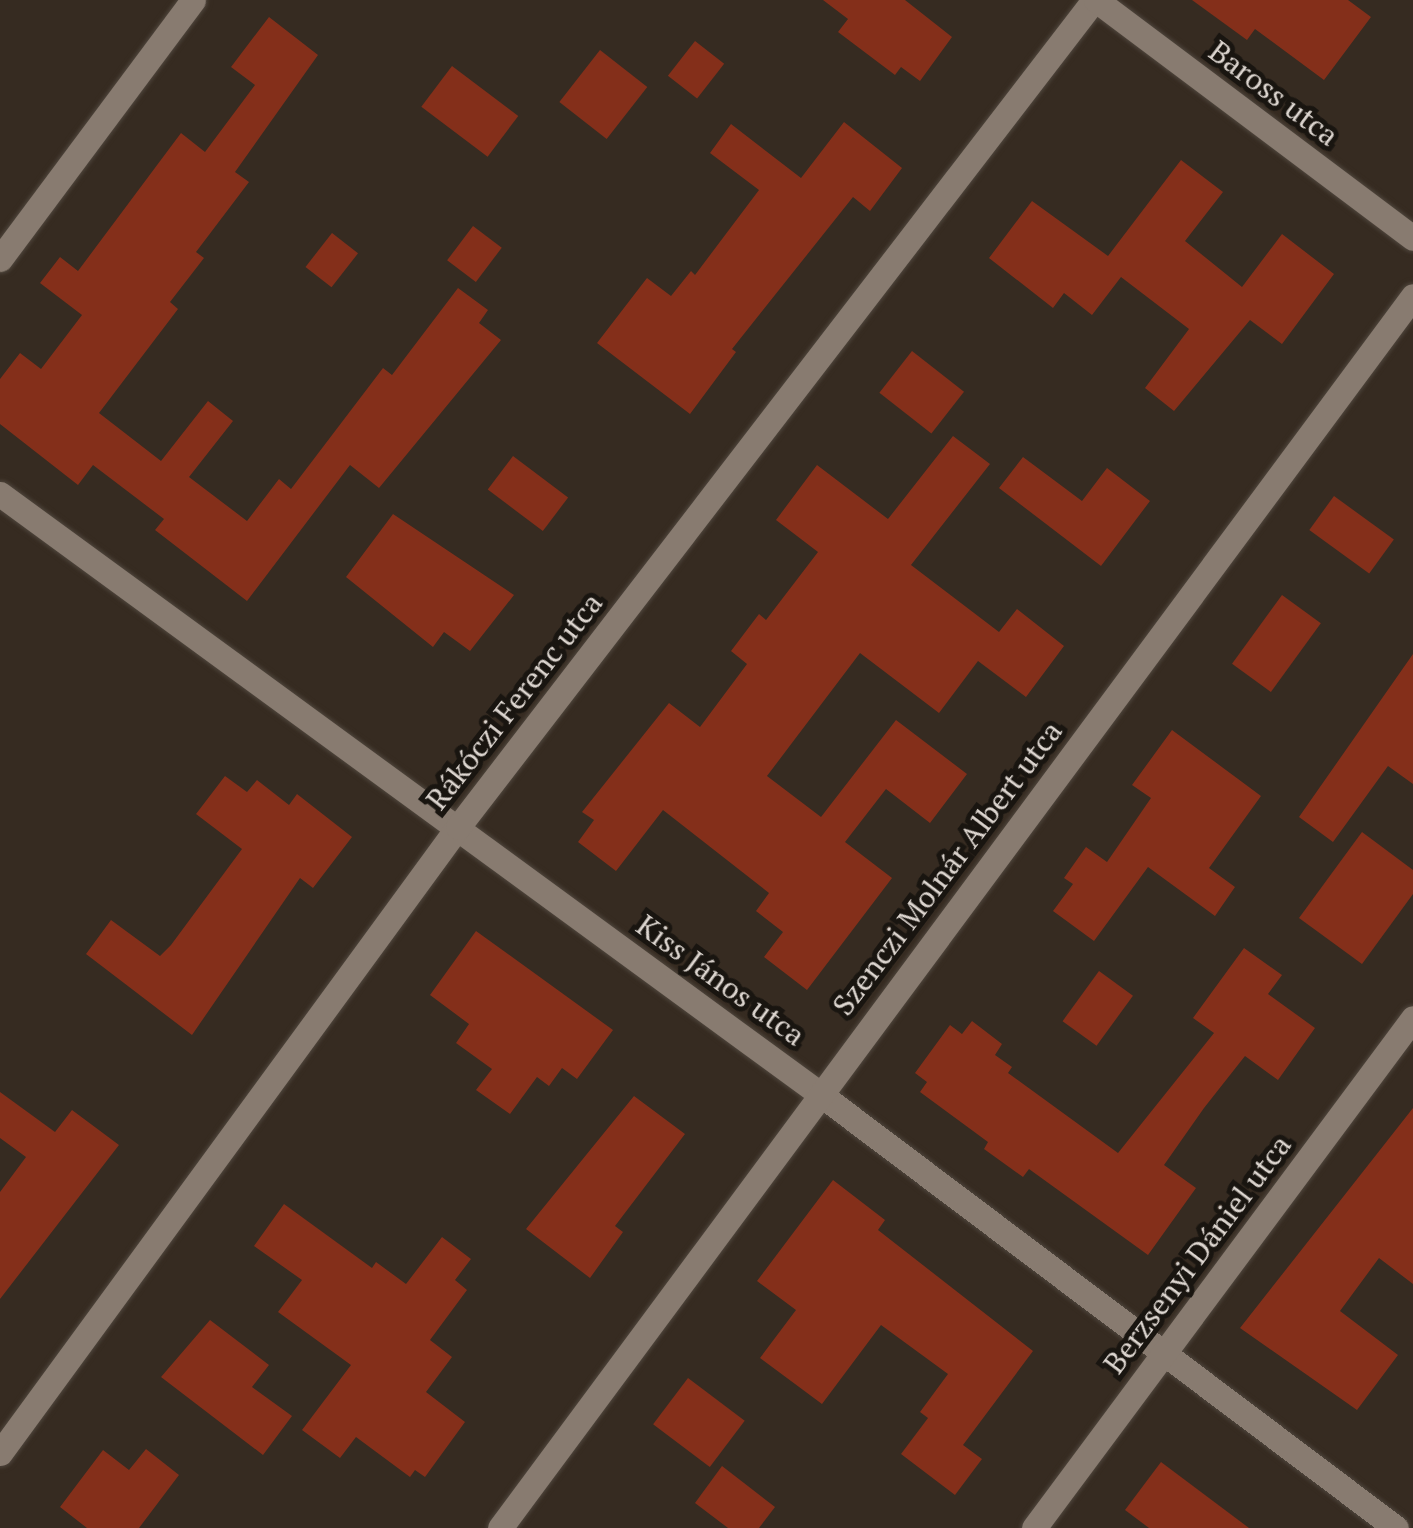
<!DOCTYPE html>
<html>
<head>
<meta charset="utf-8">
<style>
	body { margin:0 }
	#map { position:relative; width:1413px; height:1528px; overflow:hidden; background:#362b21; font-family:"PT Serif",serif }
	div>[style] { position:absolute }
	.building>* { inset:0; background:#842f1a; transform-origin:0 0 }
	.roads { filter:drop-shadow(0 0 2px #4f463d) drop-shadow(0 0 2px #4f463d) }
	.minor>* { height:25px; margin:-12.5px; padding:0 12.5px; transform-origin:12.5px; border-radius:12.5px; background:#887b70 }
	.tertiary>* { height:25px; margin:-12.5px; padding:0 12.5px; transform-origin:12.5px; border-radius:12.5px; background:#887b70 }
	span { translate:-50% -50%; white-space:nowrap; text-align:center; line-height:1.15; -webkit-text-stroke:10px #191510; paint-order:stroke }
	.street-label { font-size:30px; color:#ddd6d0 }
</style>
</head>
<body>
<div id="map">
	<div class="building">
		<i style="clip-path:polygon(823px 0,905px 0,952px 37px,920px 81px,901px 67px,895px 75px,838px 32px,848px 19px)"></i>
		<i style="clip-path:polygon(1192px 0,1348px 0,1371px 17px,1324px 80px,1255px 29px,1247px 40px)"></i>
		<i style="clip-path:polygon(269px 17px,318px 55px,235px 172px,249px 182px,196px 252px,204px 258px,170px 302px,178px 309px,99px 413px,161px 461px,208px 401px,233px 421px,189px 477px,247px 521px,279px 479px,291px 489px,383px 368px,392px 375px,458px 288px,488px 310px,479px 323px,501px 340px,379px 488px,350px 465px,247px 601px,155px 530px,164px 519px,93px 465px,78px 485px,0 424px,0 379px,20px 353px,41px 369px,82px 315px,40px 283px,60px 257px,78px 271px,181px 133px,205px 152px,255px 85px,231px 67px)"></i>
		<i style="left:695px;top:41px;width:37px;height:44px;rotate:38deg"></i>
		<i style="left:600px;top:50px;width:60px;height:66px;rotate:38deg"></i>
		<i style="left:452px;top:66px;width:83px;height:51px;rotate:37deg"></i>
		<i style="clip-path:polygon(844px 122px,902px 168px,870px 211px,853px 197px,732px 349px,736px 352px,690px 414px,597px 343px,647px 278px,671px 296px,691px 271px,695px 275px,759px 190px,710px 153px,731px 124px,801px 178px)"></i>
		<i style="clip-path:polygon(1181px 160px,1223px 192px,1185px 241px,1242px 287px,1282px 234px,1334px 274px,1282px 344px,1250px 320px,1174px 411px,1145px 388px,1189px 329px,1121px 277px,1092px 315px,1064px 293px,1053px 308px,989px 258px,1032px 201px,1108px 256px)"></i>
		<i style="left:473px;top:226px;width:36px;height:43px;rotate:37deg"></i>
		<i style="left:332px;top:233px;width:33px;height:43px;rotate:38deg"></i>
		<i style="left:912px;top:351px;width:66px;height:53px;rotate:38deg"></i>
		<i style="clip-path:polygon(953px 436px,990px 464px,911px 565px,999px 632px,1017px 609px,1064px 646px,1026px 697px,978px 661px,939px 713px,860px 653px,767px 776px,821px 817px,896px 720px,967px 774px,930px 823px,886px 789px,845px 842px,892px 878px,807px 990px,764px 957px,783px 932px,756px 911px,769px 893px,663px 810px,616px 871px,578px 842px,594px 820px,582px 812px,669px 703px,700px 727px,747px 664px,731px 651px,759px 614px,766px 620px,818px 552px,776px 520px,817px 465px,888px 519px)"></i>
		<i style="left:513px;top:456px;width:69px;height:42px;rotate:37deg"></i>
		<i style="clip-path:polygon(1023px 457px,1082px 501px,1107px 468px,1150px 501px,1101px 566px,999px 488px)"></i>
		<i style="left:1334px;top:496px;width:74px;height:42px;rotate:36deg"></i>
		<i style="clip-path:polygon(393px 514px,514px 595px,470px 651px,444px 632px,433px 647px,346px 577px)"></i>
		<i style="left:1282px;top:595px;width:48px;height:85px;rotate:36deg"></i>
		<i style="clip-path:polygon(1413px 654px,1413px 784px,1388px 766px,1333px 842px,1299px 817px)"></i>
		<i style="clip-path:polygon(1172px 730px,1261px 796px,1209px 868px,1235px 887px,1215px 916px,1148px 867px,1094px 941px,1053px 911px,1073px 884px,1064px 878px,1086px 847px,1107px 862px,1151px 798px,1132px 785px)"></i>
		<i style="clip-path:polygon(225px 776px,247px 792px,257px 780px,289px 805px,297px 794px,352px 837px,313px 888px,300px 878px,192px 1035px,86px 954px,111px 920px,160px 956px,171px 945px,242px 849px,196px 814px)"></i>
		<i style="clip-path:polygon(1362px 832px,1413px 870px,1413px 894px,1362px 964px,1299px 918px)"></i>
		<i style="clip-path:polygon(476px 931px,613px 1030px,577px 1079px,562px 1068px,549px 1086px,537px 1077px,510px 1114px,476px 1090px,492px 1069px,456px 1043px,469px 1024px,430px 995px)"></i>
		<i style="clip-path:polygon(1244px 948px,1282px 975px,1268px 994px,1315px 1028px,1278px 1080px,1245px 1056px,1204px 1108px,1164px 1165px,1196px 1188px,1148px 1255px,1029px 1169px,1023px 1177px,984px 1149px,988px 1142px,920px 1092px,927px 1082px,915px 1073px,950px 1025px,962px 1034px,972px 1021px,1002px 1044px,995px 1055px,1012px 1067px,1008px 1073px,1118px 1153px,1214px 1033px,1193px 1018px)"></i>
		<i style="left:1099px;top:971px;width:42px;height:62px;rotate:36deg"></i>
		<i style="clip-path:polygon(0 1092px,55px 1132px,72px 1110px,119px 1145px,0 1299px,0 1192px,26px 1157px,0 1138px)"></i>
		<i style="clip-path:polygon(634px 1096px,685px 1134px,615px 1226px,623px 1232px,590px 1278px,526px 1229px)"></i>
		<i style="clip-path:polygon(1413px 1108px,1413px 1284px,1379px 1258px,1340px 1311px,1398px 1355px,1357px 1410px,1240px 1328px)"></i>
		<i style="clip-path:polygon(833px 1180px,885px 1220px,878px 1230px,1033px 1351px,963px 1445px,982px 1459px,955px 1495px,901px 1454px,928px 1418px,920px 1412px,948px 1374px,881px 1325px,822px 1404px,760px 1358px,796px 1310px,757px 1281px)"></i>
		<i style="clip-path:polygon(284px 1204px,372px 1268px,376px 1262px,406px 1284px,442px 1237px,471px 1259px,455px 1280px,467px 1290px,430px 1340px,452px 1357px,426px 1392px,465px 1422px,425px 1477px,415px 1470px,410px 1477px,356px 1437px,340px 1458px,302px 1430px,351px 1365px,278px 1312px,302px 1280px,254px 1246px)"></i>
		<i style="clip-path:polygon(210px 1320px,269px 1365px,252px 1387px,292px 1416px,263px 1455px,161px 1377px)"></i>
		<i style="left:688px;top:1378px;width:71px;height:58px;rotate:37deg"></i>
		<i style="clip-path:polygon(146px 1449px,179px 1475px,139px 1528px,87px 1528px,60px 1507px,103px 1450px,129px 1470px)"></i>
		<i style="clip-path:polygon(1161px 1462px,1249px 1528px,1149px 1528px,1125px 1510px)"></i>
		<i style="clip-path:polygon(722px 1466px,775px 1507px,759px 1528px,728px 1528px,695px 1503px)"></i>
	</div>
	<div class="roads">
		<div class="minor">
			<i style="left:0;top:259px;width:323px;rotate:-53.3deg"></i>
			<i style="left:0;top:494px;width:1016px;rotate:36.19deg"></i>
			<i style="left:820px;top:1094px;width:721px;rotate:37deg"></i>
			<i style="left:0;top:1453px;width:776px;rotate:-53.81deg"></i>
			<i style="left:458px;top:827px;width:1043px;rotate:-52.44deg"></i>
			<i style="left:500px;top:1528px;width:1533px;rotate:-53.46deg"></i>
			<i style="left:1034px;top:1528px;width:635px;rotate:-53.38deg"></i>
		</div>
		<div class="tertiary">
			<i style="left:1096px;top:0;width:396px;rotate:36.9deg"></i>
		</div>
	</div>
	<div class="street-label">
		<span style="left:1274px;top:93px;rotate:37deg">Baross utca</span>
		<span style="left:514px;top:701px;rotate:-52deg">Rákóczi Ferenc utca</span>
		<span style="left:947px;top:868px;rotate:-53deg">Szenczi Molnár Albert utca</span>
		<span style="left:721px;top:980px;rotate:36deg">Kiss János utca</span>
		<span style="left:1197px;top:1254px;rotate:-53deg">Berzsenyi Dániel utca</span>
	</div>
</div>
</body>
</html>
